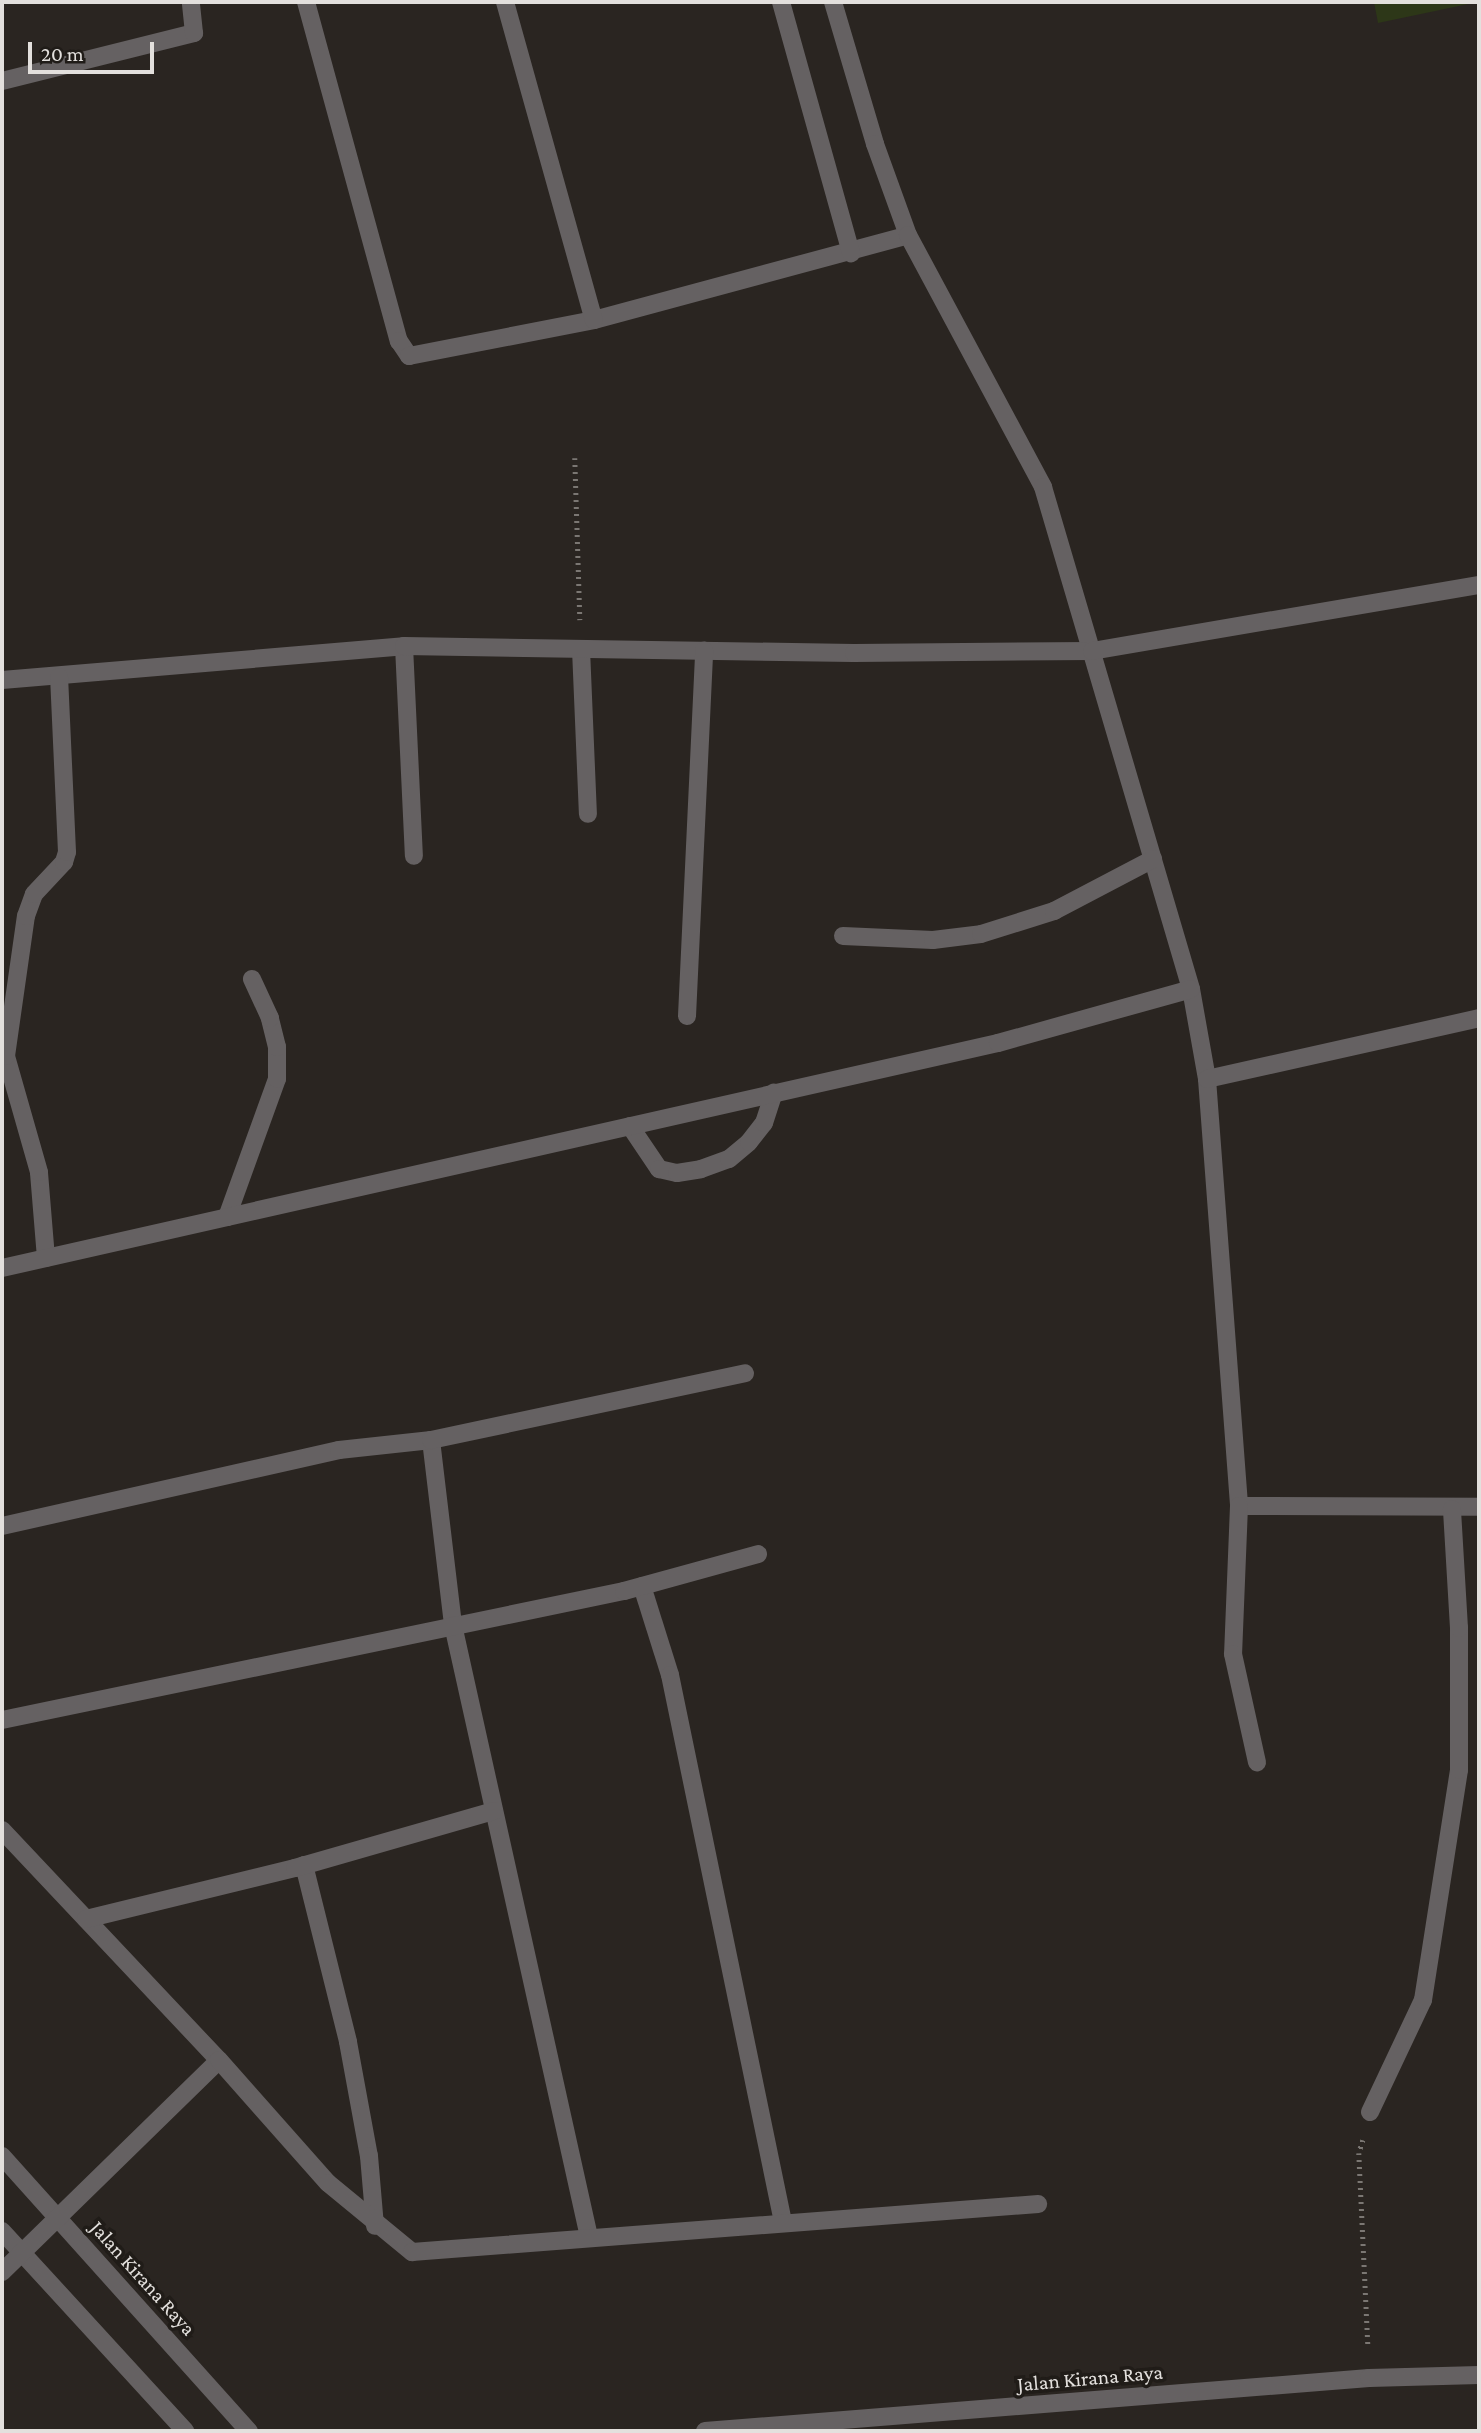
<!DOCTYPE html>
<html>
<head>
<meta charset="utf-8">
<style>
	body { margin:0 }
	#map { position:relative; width:1481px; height:2433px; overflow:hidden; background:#2a2521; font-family:"Crimson Pro",serif }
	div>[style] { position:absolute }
	.green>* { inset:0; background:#2d3718 }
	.path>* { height:4.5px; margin-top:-2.25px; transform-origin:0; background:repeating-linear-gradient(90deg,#7b7773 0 2px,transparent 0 7px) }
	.minor>* { height:18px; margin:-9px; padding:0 9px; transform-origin:9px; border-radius:9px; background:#656162 }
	span { translate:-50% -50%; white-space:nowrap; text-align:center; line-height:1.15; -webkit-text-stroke:7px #201c18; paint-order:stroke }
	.street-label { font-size:21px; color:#e3e0dd }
	.frame { position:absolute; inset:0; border:4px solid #e3e0dd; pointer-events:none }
	.scale { position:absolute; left:28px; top:42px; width:126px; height:32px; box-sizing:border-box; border:4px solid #e3e0dd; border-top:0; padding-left:9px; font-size:21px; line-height:24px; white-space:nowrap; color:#e3e0dd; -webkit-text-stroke:5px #201c18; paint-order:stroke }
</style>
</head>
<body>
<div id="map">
	<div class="green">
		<i style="clip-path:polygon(1374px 2px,1478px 2px,1378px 23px)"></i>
	</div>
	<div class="path">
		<i style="left:575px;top:458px;width:162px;rotate:88.2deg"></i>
		<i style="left:1363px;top:2140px;width:14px;rotate:107deg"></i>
		<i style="left:1359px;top:2153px;width:194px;rotate:87.3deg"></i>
	</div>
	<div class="minor">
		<i style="left:306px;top:2px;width:352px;rotate:74.7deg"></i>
		<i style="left:399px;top:341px;width:18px;rotate:56deg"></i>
		<i style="left:409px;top:356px;width:188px;rotate:-11deg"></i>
		<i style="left:594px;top:320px;width:325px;rotate:-15.1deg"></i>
		<i style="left:505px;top:2px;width:330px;rotate:74.4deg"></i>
		<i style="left:781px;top:2px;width:261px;rotate:74.4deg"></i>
		<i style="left:833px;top:2px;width:148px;rotate:73.5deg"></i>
		<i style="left:875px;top:144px;width:97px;rotate:70.1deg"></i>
		<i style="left:908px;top:235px;width:286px;rotate:61.8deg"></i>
		<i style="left:1043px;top:487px;width:523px;rotate:73.57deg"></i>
		<i style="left:1191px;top:989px;width:91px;rotate:79.9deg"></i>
		<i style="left:1207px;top:1079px;width:428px;rotate:85.7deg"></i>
		<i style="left:1239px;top:1506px;width:240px;rotate:0.2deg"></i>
		<i style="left:2px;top:81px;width:198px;rotate:-14deg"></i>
		<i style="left:194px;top:33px;width:31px;rotate:-96deg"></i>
		<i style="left:404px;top:646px;width:210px;rotate:87.3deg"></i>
		<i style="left:581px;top:649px;width:165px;rotate:87.6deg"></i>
		<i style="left:2px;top:680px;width:403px;rotate:-4.8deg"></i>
		<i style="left:404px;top:646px;width:450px;rotate:0.9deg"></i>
		<i style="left:854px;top:653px;width:238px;rotate:-0.5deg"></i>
		<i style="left:1092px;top:651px;width:393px;rotate:-9.7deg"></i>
		<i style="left:843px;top:936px;width:90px;rotate:2.5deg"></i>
		<i style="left:933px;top:940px;width:48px;rotate:-7.1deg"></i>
		<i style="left:981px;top:934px;width:77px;rotate:-17.5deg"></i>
		<i style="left:1054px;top:911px;width:112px;rotate:-27.7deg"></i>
		<i style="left:687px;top:1016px;width:366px;rotate:-87.3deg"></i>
		<i style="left:1207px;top:1079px;width:279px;rotate:-12.6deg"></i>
		<i style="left:630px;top:1126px;width:52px;rotate:56deg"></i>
		<i style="left:659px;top:1169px;width:18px;rotate:13deg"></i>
		<i style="left:677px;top:1173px;width:24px;rotate:-9deg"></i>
		<i style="left:701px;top:1169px;width:30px;rotate:-20deg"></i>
		<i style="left:729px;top:1159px;width:26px;rotate:-40deg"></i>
		<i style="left:749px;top:1142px;width:24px;rotate:-52deg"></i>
		<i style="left:764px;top:1123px;width:32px;rotate:-72deg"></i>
		<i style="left:227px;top:1217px;width:147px;rotate:-70.1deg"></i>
		<i style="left:277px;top:1079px;width:32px;rotate:-90deg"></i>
		<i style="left:277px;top:1047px;width:30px;rotate:-104deg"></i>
		<i style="left:270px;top:1018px;width:43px;rotate:-114.8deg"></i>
		<i style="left:46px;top:1258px;width:86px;rotate:-94.7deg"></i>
		<i style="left:39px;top:1172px;width:121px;rotate:-105.9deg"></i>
		<i style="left:6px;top:1056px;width:141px;rotate:-81.9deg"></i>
		<i style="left:26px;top:916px;width:23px;rotate:-70deg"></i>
		<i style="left:34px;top:894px;width:44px;rotate:-46.8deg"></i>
		<i style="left:64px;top:862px;width:10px;rotate:-73deg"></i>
		<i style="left:67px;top:852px;width:175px;rotate:-92.6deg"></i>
		<i style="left:2px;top:1268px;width:1021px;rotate:-12.73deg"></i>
		<i style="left:998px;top:1043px;width:200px;rotate:-15.6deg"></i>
		<i style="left:431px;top:1440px;width:186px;rotate:83.2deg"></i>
		<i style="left:453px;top:1625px;width:627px;rotate:77.47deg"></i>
		<i style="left:1239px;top:1506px;width:148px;rotate:92.3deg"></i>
		<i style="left:1233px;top:1654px;width:111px;rotate:77.5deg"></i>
		<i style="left:2px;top:1526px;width:345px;rotate:-12.7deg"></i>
		<i style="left:339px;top:1450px;width:93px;rotate:-6.2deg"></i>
		<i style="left:431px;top:1440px;width:321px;rotate:-12deg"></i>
		<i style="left:642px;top:1586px;width:93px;rotate:72.5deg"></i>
		<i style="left:670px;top:1675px;width:559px;rotate:78.33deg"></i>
		<i style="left:2px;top:1720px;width:635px;rotate:-11.72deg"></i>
		<i style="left:624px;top:1591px;width:139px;rotate:-15.4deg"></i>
		<i style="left:2px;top:1830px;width:316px;rotate:46.7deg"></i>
		<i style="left:304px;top:1865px;width:182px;rotate:76deg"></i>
		<i style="left:348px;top:2042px;width:116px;rotate:79.6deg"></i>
		<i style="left:369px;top:2156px;width:70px;rotate:85.1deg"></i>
		<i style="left:86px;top:1919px;width:215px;rotate:-13.7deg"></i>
		<i style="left:295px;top:1868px;width:207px;rotate:-16deg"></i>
		<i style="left:1370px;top:2112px;width:124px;rotate:-64.7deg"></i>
		<i style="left:1423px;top:2000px;width:233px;rotate:-81.1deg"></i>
		<i style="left:1459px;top:1770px;width:142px;rotate:-90deg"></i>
		<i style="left:1459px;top:1628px;width:119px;rotate:-93.4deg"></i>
		<i style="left:2px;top:2156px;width:370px;rotate:48.1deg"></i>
		<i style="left:2px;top:2231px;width:271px;rotate:47.5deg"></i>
		<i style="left:2px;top:2272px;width:303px;rotate:-44.3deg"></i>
		<i style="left:219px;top:2060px;width:164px;rotate:48.5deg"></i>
		<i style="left:328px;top:2183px;width:109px;rotate:39.4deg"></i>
		<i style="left:412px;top:2252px;width:628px;rotate:-4.38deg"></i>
		<i style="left:705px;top:2431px;width:666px;rotate:-4.56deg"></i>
		<i style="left:1369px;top:2378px;width:110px;rotate:-1.6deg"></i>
	</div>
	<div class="street-label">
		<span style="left:143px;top:2278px;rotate:48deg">Jalan Kirana Raya</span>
		<span style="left:1090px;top:2378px;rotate:-5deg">Jalan Kirana Raya</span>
	</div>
	<div class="frame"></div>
	<div class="scale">20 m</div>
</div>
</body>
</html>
